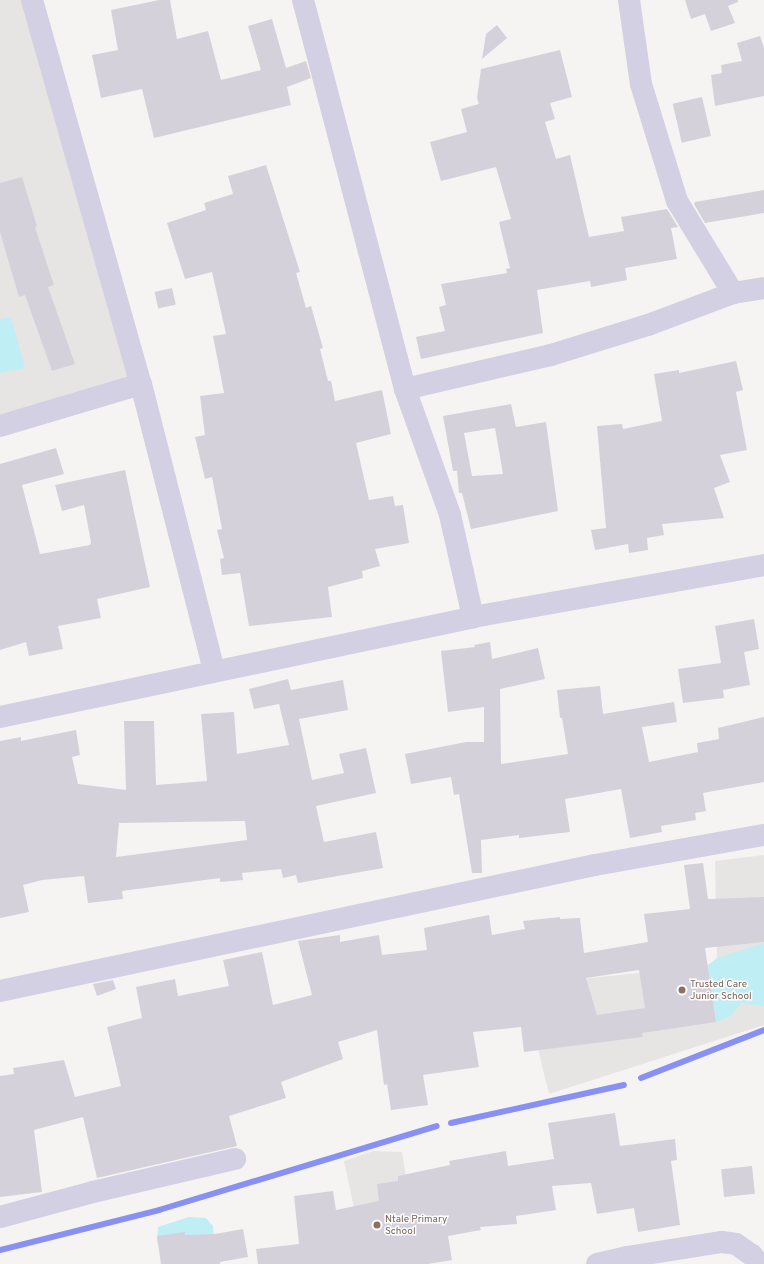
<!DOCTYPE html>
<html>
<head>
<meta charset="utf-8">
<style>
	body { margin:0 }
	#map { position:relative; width:764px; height:1264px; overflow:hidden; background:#f5f4f2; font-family:Overpass,sans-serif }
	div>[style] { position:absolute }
	.education>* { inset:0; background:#e6e5e4 }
	.green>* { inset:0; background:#bfeef4 }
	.stream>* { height:6px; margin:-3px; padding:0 3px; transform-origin:3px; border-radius:3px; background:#8990f4 }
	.building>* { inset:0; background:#d5d1db; transform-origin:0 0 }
	.minor>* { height:22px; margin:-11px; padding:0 11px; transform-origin:11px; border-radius:11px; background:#d3d0e3 }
	.dots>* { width:11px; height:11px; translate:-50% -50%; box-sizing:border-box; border:2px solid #fff; border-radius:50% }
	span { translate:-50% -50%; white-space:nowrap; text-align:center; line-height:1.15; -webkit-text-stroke:3px #fff; paint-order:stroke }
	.education-label { font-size:10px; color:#785e54 }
	.left { translate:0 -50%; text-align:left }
</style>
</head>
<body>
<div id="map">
	<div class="education">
		<i style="clip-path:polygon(0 0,23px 0,138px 396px,0 437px)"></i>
		<i style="clip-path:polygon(764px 855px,764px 1025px,549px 1094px,524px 992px,590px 978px,707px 966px,717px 958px,715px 861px)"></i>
		<i style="clip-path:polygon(373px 1151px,402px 1152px,420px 1264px,366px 1264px,344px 1161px)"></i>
	</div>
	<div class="green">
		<i style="clip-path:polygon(11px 317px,25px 368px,0 373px,0 319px)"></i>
		<i style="clip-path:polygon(764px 943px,764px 1006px,741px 1003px,731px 1016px,716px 1022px,707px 966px,717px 958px)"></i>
		<i style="clip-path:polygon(189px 1217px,206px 1218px,213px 1226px,214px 1242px,172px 1258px,157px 1243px,158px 1227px)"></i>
	</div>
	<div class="stream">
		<i style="left:641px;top:1078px;width:132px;rotate:-21.3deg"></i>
		<i style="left:451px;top:1123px;width:177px;rotate:-12.4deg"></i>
		<i style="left:0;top:1250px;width:164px;rotate:-14.1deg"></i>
		<i style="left:159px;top:1210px;width:290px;rotate:-16.8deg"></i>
	</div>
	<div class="building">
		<i style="clip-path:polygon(159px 0,170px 0,177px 39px,208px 31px,221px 80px,261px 70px,248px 26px,272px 19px,286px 68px,306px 61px,311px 78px,287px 87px,291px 105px,154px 138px,142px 89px,101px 98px,92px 55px,118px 50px,111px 10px)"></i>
		<i style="clip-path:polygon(685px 0,738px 0,738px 2px,728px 6px,735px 23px,711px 31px,705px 14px,691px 19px)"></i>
		<i style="clip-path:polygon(497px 25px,507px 38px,482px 59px,486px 34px)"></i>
		<i style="clip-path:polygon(760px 36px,764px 48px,764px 96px,715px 106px,711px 75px,722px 73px,721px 65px,742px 61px,737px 43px)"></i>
		<i style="clip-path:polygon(560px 50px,572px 97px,550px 103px,555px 119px,545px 122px,556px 159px,570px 155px,589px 237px,624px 231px,621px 217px,667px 209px,678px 227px,671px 228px,677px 259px,625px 268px,627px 280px,591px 287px,590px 281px,537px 290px,543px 333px,421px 359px,416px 337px,445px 331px,439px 307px,446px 305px,441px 284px,507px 273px,506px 269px,510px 268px,499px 222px,511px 219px,496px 167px,441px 181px,430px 142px,467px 132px,461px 109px,479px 104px,477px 98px,481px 69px)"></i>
		<i style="left:702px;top:97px;width:40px;height:30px;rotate:77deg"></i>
		<i style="clip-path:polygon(266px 165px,300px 272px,296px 273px,306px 308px,311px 306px,323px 348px,320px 349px,328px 381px,331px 381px,335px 401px,382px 390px,391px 434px,356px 443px,369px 500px,393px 496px,395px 506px,403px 505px,409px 543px,375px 549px,380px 566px,362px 571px,363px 578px,328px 587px,332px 617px,249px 626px,240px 573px,222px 575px,220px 559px,224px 558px,217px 530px,222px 529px,212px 477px,205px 479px,195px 437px,205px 435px,200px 396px,224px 393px,213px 336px,226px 334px,212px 272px,185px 279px,167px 223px,206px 210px,204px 203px,233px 194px,228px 176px)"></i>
		<i style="clip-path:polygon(22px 177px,37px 226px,35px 227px,54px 285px,48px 287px,75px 364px,52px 371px,25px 295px,19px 297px,0 232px,0 183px)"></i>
		<i style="clip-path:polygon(764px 190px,764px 213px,705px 223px,694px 204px,695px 202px)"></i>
		<i style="left:172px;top:288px;width:17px;height:18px;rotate:77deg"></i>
		<i style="clip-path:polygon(736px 361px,743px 390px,736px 392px,747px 450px,720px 455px,730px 482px,714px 488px,724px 518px,662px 524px,664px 535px,647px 538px,648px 550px,629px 553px,628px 544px,595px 550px,591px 530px,606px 528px,597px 426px,622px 424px,623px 429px,662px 421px,654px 374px,679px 370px,679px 373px)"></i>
		<i style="clip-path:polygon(evenodd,511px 404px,516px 427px,546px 422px,558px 511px,471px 529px,462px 493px,459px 493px,457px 471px,453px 471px,443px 416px,511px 404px,495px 428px,503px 474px,472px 476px,464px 433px,495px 428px)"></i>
		<i style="clip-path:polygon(56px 448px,64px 474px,22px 485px,40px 554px,90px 545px,91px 542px,84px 505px,62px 511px,55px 485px,125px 470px,150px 587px,97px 599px,101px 618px,58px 626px,63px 649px,29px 656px,26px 642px,0 650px,0 464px)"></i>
		<i style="clip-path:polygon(754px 619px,759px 649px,744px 652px,750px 685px,723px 690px,724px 698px,683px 703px,678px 669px,721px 663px,715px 626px)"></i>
		<i style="clip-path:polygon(490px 642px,492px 659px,538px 648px,545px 679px,500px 689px,501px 764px,568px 754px,562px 718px,560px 718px,557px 690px,600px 686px,603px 714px,674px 702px,677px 722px,642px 727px,649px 762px,698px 752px,697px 743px,719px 739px,718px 728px,764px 717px,764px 782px,703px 793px,706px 811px,695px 813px,696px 820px,661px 826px,662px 832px,630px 838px,621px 789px,565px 799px,570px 832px,519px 838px,519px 835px,481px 840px,482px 873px,472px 873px,459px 794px,454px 795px,451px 777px,411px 784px,405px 754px,466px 742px,484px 742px,484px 707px,448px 712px,441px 651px,475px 647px,474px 645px)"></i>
		<i style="clip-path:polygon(evenodd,288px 679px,291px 690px,343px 680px,348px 710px,299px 719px,312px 780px,344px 773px,339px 754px,366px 748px,376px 793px,316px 806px,324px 842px,376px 832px,383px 868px,298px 883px,296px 875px,283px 878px,281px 869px,242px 873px,243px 880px,220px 882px,220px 878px,122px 891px,123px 899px,88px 903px,84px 876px,42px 880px,23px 885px,29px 912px,0 918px,0 741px,21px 737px,21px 741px,76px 730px,80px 755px,72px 757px,78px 784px,126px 790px,124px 721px,154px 721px,156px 785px,207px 781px,201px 714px,234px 712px,237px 754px,289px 745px,279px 704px,254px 709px,249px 689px,288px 679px,245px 821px,247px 840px,116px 857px,119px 823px,245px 821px)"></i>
		<i style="clip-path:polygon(evenodd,703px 863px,708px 899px,764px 897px,764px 942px,705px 948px,716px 1022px,642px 1033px,643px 1037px,524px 1052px,521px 1027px,473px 1032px,479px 1067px,423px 1075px,428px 1105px,391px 1110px,387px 1084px,384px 1085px,377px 1030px,338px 1042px,343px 1059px,281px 1082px,286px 1098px,229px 1116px,237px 1146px,97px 1178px,83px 1117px,34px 1130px,42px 1192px,0 1197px,0 1076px,14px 1074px,13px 1068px,64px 1060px,75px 1097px,121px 1086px,107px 1027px,142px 1018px,136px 987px,175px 979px,178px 996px,229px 986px,223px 960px,262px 952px,273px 1005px,312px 995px,298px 941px,340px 935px,340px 942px,379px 935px,382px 955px,427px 950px,424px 928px,489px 915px,492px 935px,525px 929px,523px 921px,560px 917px,560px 919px,580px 918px,584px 953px,648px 942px,644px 914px,690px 909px,684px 865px,703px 863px,639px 970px,645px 1008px,597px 1015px,586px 978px,639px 970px)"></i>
		<i style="clip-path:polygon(113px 980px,116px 989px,97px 996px,93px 984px)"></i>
		<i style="clip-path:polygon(615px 1113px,620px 1146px,675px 1139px,677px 1160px,671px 1161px,680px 1225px,638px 1232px,634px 1208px,597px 1214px,591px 1183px,552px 1186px,556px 1210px,516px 1216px,517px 1224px,480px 1227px,481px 1230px,448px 1236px,452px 1260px,428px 1264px,258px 1264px,256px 1249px,299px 1244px,294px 1196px,333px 1191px,336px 1210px,379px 1201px,377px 1184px,398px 1181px,398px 1176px,450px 1165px,449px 1161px,506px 1151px,508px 1166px,554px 1159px,548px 1123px)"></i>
		<i style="left:752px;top:1166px;width:28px;height:31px;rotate:84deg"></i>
		<i style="clip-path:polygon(243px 1229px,248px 1257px,220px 1262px,220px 1264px,161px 1264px,157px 1236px,185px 1232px,185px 1235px,215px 1234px)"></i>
	</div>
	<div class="minor">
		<i style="left:32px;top:0;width:399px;rotate:74.2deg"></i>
		<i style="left:141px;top:384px;width:295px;rotate:75.7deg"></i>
		<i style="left:303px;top:0;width:402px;rotate:75.3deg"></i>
		<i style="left:405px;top:389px;width:134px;rotate:70.3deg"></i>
		<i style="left:450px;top:515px;width:105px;rotate:77.3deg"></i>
		<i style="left:629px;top:0;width:85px;rotate:81.9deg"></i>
		<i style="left:641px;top:84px;width:122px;rotate:72.9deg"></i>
		<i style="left:677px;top:201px;width:108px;rotate:58.7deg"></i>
		<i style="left:405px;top:389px;width:150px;rotate:-13.1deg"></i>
		<i style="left:551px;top:355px;width:102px;rotate:-17.2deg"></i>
		<i style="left:648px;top:325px;width:91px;rotate:-20.6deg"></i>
		<i style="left:733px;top:293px;width:31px;rotate:-9deg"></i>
		<i style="left:0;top:426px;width:147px;rotate:-16.6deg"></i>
		<i style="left:0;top:717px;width:483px;rotate:-11.9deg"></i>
		<i style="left:473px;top:617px;width:296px;rotate:-10.1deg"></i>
		<i style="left:0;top:991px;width:608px;rotate:-11.96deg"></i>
		<i style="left:595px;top:865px;width:172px;rotate:-10.1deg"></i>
		<i style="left:0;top:1217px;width:96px;rotate:-15deg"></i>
		<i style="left:93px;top:1192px;width:146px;rotate:-13.1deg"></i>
		<i style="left:597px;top:1264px;width:31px;rotate:-13deg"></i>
		<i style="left:627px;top:1257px;width:96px;rotate:-9deg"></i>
		<i style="left:722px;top:1242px;width:14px;rotate:8deg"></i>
		<i style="left:736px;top:1244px;width:19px;rotate:35deg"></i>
		<i style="left:752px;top:1255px;width:11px;rotate:52deg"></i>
	</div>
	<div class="dots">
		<i style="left:682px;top:990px;background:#8d6e63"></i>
		<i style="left:377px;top:1225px;background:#8d6e63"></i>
	</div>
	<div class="education-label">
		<span class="left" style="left:690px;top:990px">Trusted Care<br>Junior School</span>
		<span class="left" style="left:385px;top:1225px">Ntale Primary<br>School</span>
	</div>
</div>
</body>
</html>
